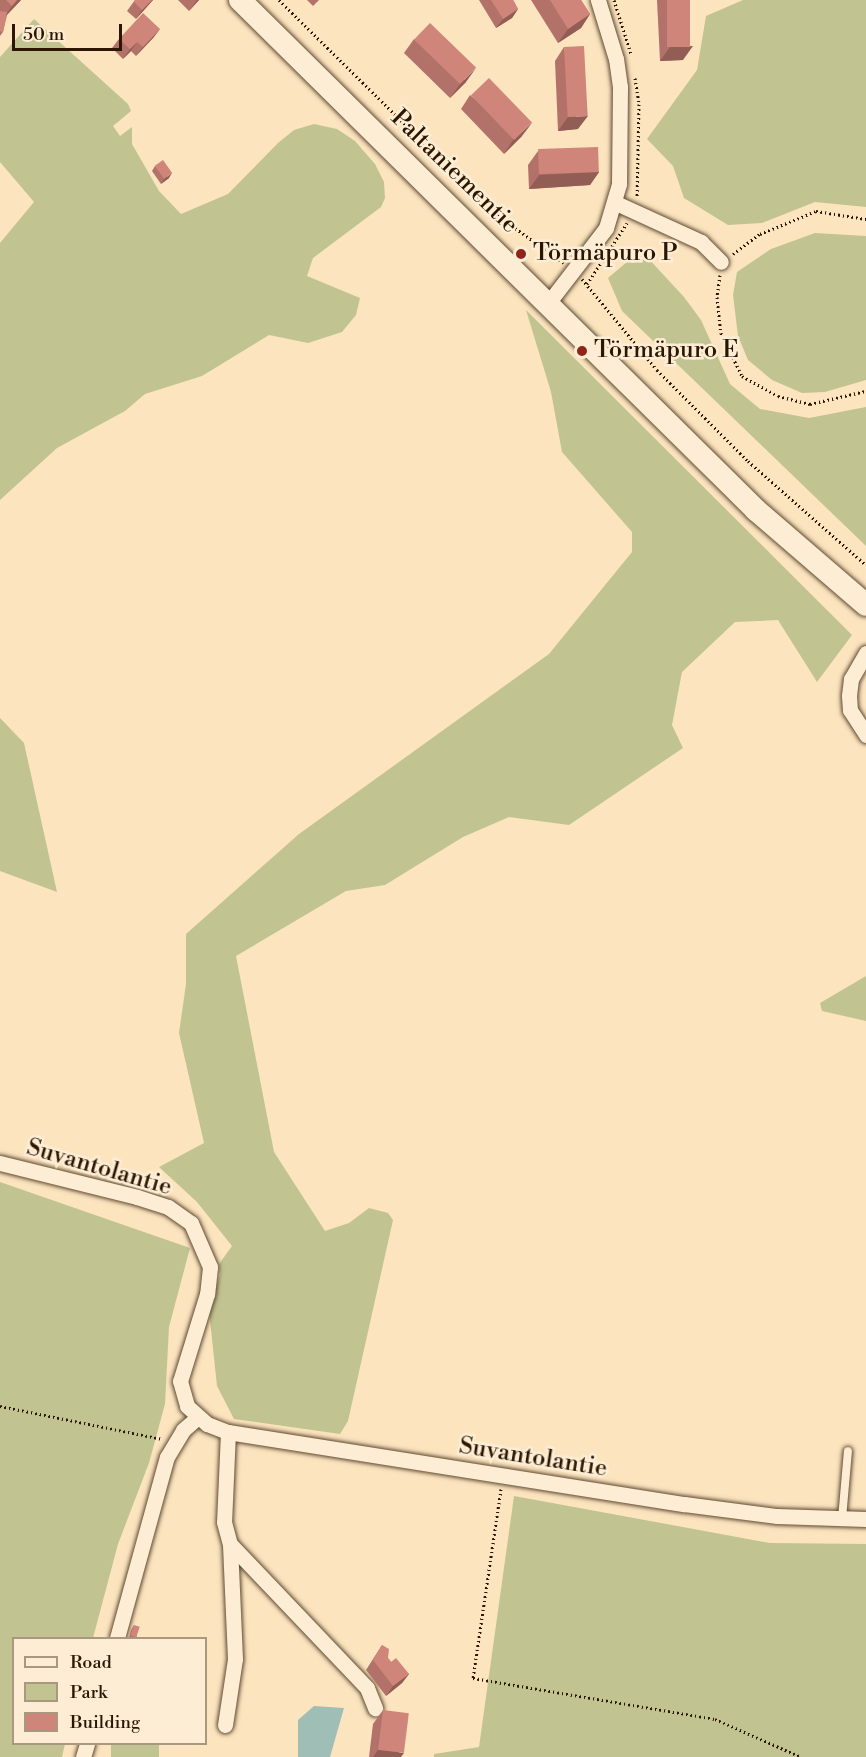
<!DOCTYPE html>
<html>
<head>
<meta charset="utf-8">
<style>
	body { margin:0 }
	#map { position:relative; width:866px; height:1757px; overflow:hidden; background:#fce4bf; font-family:"Libre Bodoni",serif }
	div>[style] { position:absolute }
	.green>* { inset:0; background:#c1c490; transform-origin:0 0 }
	.water>* { inset:0; background:#9fbeb5 }
	.path>* { height:3px; margin-top:-1.5px; transform-origin:0; background:repeating-linear-gradient(90deg,#2b1601 0 1.5px,transparent 0 4.5px) }
	.roads { filter:drop-shadow(0 0 2px #5f4a30) drop-shadow(0 0 2px #5f4a30) }
	.lane>* { height:8px; margin:-4px; padding:0 4px; transform-origin:4px; border-radius:4px; background:#fdedd5 }
	.street>* { height:15px; margin:-7.5px; padding:0 7.5px; transform-origin:7.5px; border-radius:7.5px; background:#fdedd5 }
	.secondary>* { height:22px; margin:-11px; padding:0 11px; transform-origin:11px; border-radius:11px; background:#fdedd5 }
	.wall>* { inset:0; background:#b37269 }
	.shaded-wall>* { inset:0; background:#925d55 }
	.building>* { inset:0; background:#d0857a; transform-origin:0 0 }
	.dots>* { width:16px; height:16px; translate:-50% -50%; box-sizing:border-box; border:3px solid #fdedd5; border-radius:50% }
	span { translate:-50% -50%; white-space:nowrap; text-align:center; line-height:1.15; -webkit-text-stroke:5px #fdedd5; paint-order:stroke }
	.street-label { font-size:24px; color:#2b1601 }
	.poi-label { font-size:24px; color:#2b1601 }
	.left { translate:0 -50%; text-align:left }
	.legend { position:absolute; left:12px; top:1637px; width:195px; height:108px; box-sizing:border-box; background:#fdedd5; border:2px solid #a99780; margin:0; padding:8px 10px; list-style:none; font-size:18px; color:#2b1601 }
	.legend li { display:flex; align-items:center; gap:12px; height:30px }
	.legend b { width:30px; border:2px solid #a99780 }
	.scale { position:absolute; left:12px; top:24px; width:110px; height:27px; box-sizing:border-box; border:3px solid #2b1601; border-top:0; padding-left:8px; font-size:18px; line-height:21px; white-space:nowrap; color:#2b1601; -webkit-text-stroke:4px #fdedd5; paint-order:stroke }
</style>
</head>
<body>
<div id="map">
	<div class="green">
		<i style="clip-path:polygon(743px 0,866px 0,866px 207px,815px 202px,762px 223px,728px 225px,684px 198px,673px 166px,647px 139px,697px 70px,706px 16px)"></i>
		<i style="clip-path:polygon(34px 19px,128px 104px,131px 111px,113px 126px,120px 136px,132px 127px,132px 144px,159px 191px,181px 214px,228px 194px,278px 143px,294px 130px,314px 124px,337px 129px,355px 141px,375px 164px,384px 182px,385px 198px,381px 207px,313px 258px,307px 276px,360px 298px,356px 315px,342px 332px,308px 343px,269px 335px,202px 376px,145px 394px,125px 411px,57px 448px,0 500px,0 243px,34px 202px,0 162px,0 57px)"></i>
		<i style="clip-path:polygon(815px 233px,866px 236px,866px 380px,825px 392px,802px 393px,772px 380px,748px 360px,738px 336px,733px 295px,737px 272px,771px 249px)"></i>
		<i style="clip-path:polygon(634px 256px,647px 257px,684px 297px,701px 320px,730px 384px,760px 409px,809px 418px,866px 407px,866px 546px,622px 311px,608px 278px)"></i>
		<i style="clip-path:polygon(526px 310px,852px 635px,817px 682px,778px 620px,735px 622px,682px 672px,672px 725px,683px 748px,569px 825px,509px 817px,463px 837px,385px 885px,346px 891px,236px 956px,274px 1152px,325px 1231px,349px 1223px,369px 1208px,388px 1213px,393px 1220px,348px 1421px,340px 1434px,234px 1419px,217px 1386px,209px 1311px,220px 1275px,219px 1264px,232px 1246px,197px 1202px,159px 1167px,204px 1143px,179px 1033px,186px 984px,186px 934px,299px 834px,549px 654px,632px 552px,632px 532px,562px 452px,551px 392px)"></i>
		<i style="clip-path:polygon(0 718px,24px 743px,57px 892px,0 871px)"></i>
		<i style="clip-path:polygon(866px 976px,866px 1021px,822px 1011px,820px 1003px)"></i>
		<i style="clip-path:polygon(0 1182px,190px 1248px,169px 1327px,165px 1404px,149px 1463px,118px 1544px,93px 1638px,14px 1638px,14px 1744px,65px 1744px,62px 1757px,0 1757px)"></i>
		<i style="clip-path:polygon(514px 1496px,770px 1543px,866px 1544px,866px 1757px,434px 1757px,434px 1754px,479px 1747px)"></i>
		<i style="left:111px;top:1744px;width:48px;height:13px"></i>
	</div>
	<div class="water">
		<i style="clip-path:polygon(314px 1706px,344px 1708px,330px 1757px,298px 1757px,298px 1720px)"></i>
	</div>
	<div class="path">
		<i style="left:279px;top:0;width:306px;rotate:44.6deg"></i>
		<i style="left:497px;top:215px;width:82px;rotate:35.6deg"></i>
		<i style="left:614px;top:0;width:57px;rotate:72.5deg"></i>
		<i style="left:635px;top:78px;width:26px;rotate:81deg"></i>
		<i style="left:639px;top:104px;width:93px;rotate:91.2deg"></i>
		<i style="left:733px;top:254px;width:34px;rotate:-37deg"></i>
		<i style="left:760px;top:234px;width:61px;rotate:-22.3deg"></i>
		<i style="left:816px;top:211px;width:51px;rotate:9.1deg"></i>
		<i style="left:720px;top:275px;width:22px;rotate:98deg"></i>
		<i style="left:717px;top:297px;width:36px;rotate:84deg"></i>
		<i style="left:721px;top:333px;width:48px;rotate:64deg"></i>
		<i style="left:742px;top:376px;width:41px;rotate:29.1deg"></i>
		<i style="left:778px;top:396px;width:33px;rotate:14deg"></i>
		<i style="left:810px;top:404px;width:57px;rotate:-13.1deg"></i>
		<i style="left:582px;top:279px;width:118px;rotate:50.5deg"></i>
		<i style="left:657px;top:370px;width:129px;rotate:45deg"></i>
		<i style="left:748px;top:461px;width:157px;rotate:41.4deg"></i>
		<i style="left:587px;top:284px;width:73px;rotate:-56.7deg"></i>
		<i style="left:0;top:1406px;width:165px;rotate:11.5deg"></i>
		<i style="left:501px;top:1489px;width:191px;rotate:98.4deg"></i>
		<i style="left:473px;top:1678px;width:245px;rotate:9.6deg"></i>
		<i style="left:715px;top:1719px;width:94px;rotate:23.8deg"></i>
	</div>
	<div class="roads">
		<div class="lane">
			<i style="left:842px;top:1519px;width:68px;rotate:-85deg"></i>
		</div>
		<div class="street">
			<i style="left:616px;top:203px;width:94px;rotate:24.6deg"></i>
			<i style="left:701px;top:242px;width:28px;rotate:45deg"></i>
			<i style="left:549px;top:302px;width:93px;rotate:-52.4deg"></i>
			<i style="left:606px;top:228px;width:46px;rotate:-73.5deg"></i>
			<i style="left:619px;top:184px;width:97px;rotate:-89.4deg"></i>
			<i style="left:620px;top:87px;width:28px;rotate:-98deg"></i>
			<i style="left:616px;top:59px;width:62px;rotate:-107deg"></i>
			<i style="left:866px;top:653px;width:30px;rotate:120deg"></i>
			<i style="left:851px;top:679px;width:17px;rotate:97deg"></i>
			<i style="left:849px;top:696px;width:14px;rotate:86deg"></i>
			<i style="left:850px;top:710px;width:30px;rotate:57deg"></i>
			<i style="left:0;top:1163px;width:141px;rotate:13.9deg"></i>
			<i style="left:137px;top:1197px;width:33px;rotate:18deg"></i>
			<i style="left:168px;top:1207px;width:28px;rotate:35deg"></i>
			<i style="left:191px;top:1223px;width:48px;rotate:66.6deg"></i>
			<i style="left:210px;top:1267px;width:27px;rotate:96deg"></i>
			<i style="left:207px;top:1294px;width:91px;rotate:107.2deg"></i>
			<i style="left:180px;top:1381px;width:26px;rotate:74deg"></i>
			<i style="left:187px;top:1406px;width:27px;rotate:42deg"></i>
			<i style="left:207px;top:1424px;width:22px;rotate:21deg"></i>
			<i style="left:228px;top:1432px;width:462px;rotate:9deg"></i>
			<i style="left:684px;top:1504px;width:94px;rotate:7.4deg"></i>
			<i style="left:777px;top:1516px;width:89px;rotate:1.9deg"></i>
			<i style="left:228px;top:1432px;width:90px;rotate:92.5deg"></i>
			<i style="left:224px;top:1522px;width:23px;rotate:75deg"></i>
			<i style="left:230px;top:1544px;width:199px;rotate:46.4deg"></i>
			<i style="left:367px;top:1688px;width:22px;rotate:68deg"></i>
			<i style="left:117px;top:1638px;width:188px;rotate:-74.6deg"></i>
			<i style="left:167px;top:1457px;width:31px;rotate:-59deg"></i>
			<i style="left:183px;top:1430px;width:20px;rotate:-41deg"></i>
			<i style="left:225px;top:1725px;width:67px;rotate:-81.4deg"></i>
			<i style="left:235px;top:1659px;width:115px;rotate:-92.5deg"></i>
			<i style="left:83px;top:1757px;width:14px;rotate:-73deg"></i>
		</div>
		<div class="secondary">
			<i style="left:240px;top:0;width:726px;rotate:44.66deg"></i>
			<i style="left:756px;top:510px;width:145px;rotate:40.8deg"></i>
		</div>
	</div>
	<div class="wall">
		<i style="clip-path:polygon(0 0,21px 0,7px 15px,3px 32px,0 36px)"></i>
		<i style="clip-path:polygon(135px 0,153px 0,136px 19px,127px 11px)"></i>
		<i style="clip-path:polygon(178px 0,199px 0,189px 11px)"></i>
		<i style="clip-path:polygon(307px 0,319px 0,313px 6px)"></i>
		<i style="clip-path:polygon(479px 0,513px 0,518px 9px,512px 18px,496px 28px)"></i>
		<i style="clip-path:polygon(531px 0,581px 0,590px 14px,581px 28px,558px 43px)"></i>
		<i style="clip-path:polygon(657px 0,690px 0,683px 60px,660px 61px)"></i>
		<i style="clip-path:polygon(160px 29px,153px 38px,136px 56px,131px 51px,123px 59px,112px 48px,119px 39px)"></i>
		<i style="clip-path:polygon(414px 39px,466px 82px,450px 98px,404px 53px)"></i>
		<i style="clip-path:polygon(564px 47px,578px 129px,558px 131px,555px 61px)"></i>
		<i style="clip-path:polygon(470px 95px,522px 136px,504px 154px,461px 109px)"></i>
		<i style="clip-path:polygon(538px 151px,599px 172px,590px 185px,529px 189px,528px 165px)"></i>
		<i style="clip-path:polygon(155px 166px,169px 178px,161px 184px,152px 171px)"></i>
		<i style="clip-path:polygon(134px 1625px,137px 1638px,129px 1638px,131px 1630px)"></i>
		<i style="clip-path:polygon(382px 1645px,388px 1658px,391px 1662px,409px 1674px,402px 1683px,386px 1696px,366px 1670px)"></i>
		<i style="clip-path:polygon(383px 1710px,401px 1757px,369px 1757px,373px 1724px)"></i>
	</div>
	<div class="shaded-wall">
		<i style="clip-path:polygon(17px 0,21px 0,2px 20px,12px 6px)"></i>
		<i style="clip-path:polygon(152px 0,153px 0,136px 19px,142px 10px)"></i>
		<i style="clip-path:polygon(197px 0,199px 0,189px 11px)"></i>
		<i style="clip-path:polygon(518px 9px,512px 18px,496px 28px,503px 19px)"></i>
		<i style="clip-path:polygon(590px 14px,581px 28px,558px 43px,568px 29px)"></i>
		<i style="clip-path:polygon(160px 29px,153px 38px,136px 56px,143px 47px)"></i>
		<i style="clip-path:polygon(137px 42px,131px 51px,123px 59px,130px 49px)"></i>
		<i style="clip-path:polygon(693px 46px,683px 60px,660px 61px,670px 47px)"></i>
		<i style="clip-path:polygon(476px 68px,466px 82px,450px 98px,460px 84px)"></i>
		<i style="clip-path:polygon(588px 116px,578px 129px,558px 131px,568px 117px)"></i>
		<i style="clip-path:polygon(532px 123px,522px 136px,504px 154px,513px 140px)"></i>
		<i style="clip-path:polygon(599px 172px,590px 185px,529px 189px,539px 175px)"></i>
		<i style="clip-path:polygon(172px 173px,169px 178px,161px 184px,164px 179px)"></i>
		<i style="clip-path:polygon(409px 1674px,402px 1683px,386px 1696px,393px 1686px)"></i>
		<i style="clip-path:polygon(378px 1750px,404px 1753px,401px 1757px,373px 1757px)"></i>
	</div>
	<div class="building">
		<i style="clip-path:polygon(6px 0,17px 0,12px 6px)"></i>
		<i style="clip-path:polygon(135px 0,152px 0,142px 10px,134px 2px)"></i>
		<i style="clip-path:polygon(491px 0,513px 0,518px 9px,503px 19px)"></i>
		<i style="clip-path:polygon(550px 0,581px 0,590px 14px,568px 29px)"></i>
		<i style="left:667px;top:0;width:23px;height:47px"></i>
		<i style="clip-path:polygon(0 11px,7px 12px,3px 32px,0 31px)"></i>
		<i style="clip-path:polygon(143px 13px,160px 29px,143px 47px,137px 42px,130px 49px,119px 39px)"></i>
		<i style="left:430px;top:23px;width:64px;height:23px;rotate:44deg"></i>
		<i style="left:584px;top:46px;width:70px;height:20px;rotate:87deg"></i>
		<i style="left:489px;top:78px;width:62px;height:25px;rotate:46deg"></i>
		<i style="left:598px;top:147px;width:25px;height:60px;rotate:88deg"></i>
		<i style="left:163px;top:160px;width:16px;height:10px;rotate:55deg"></i>
		<i style="left:134px;top:1625px;width:6px;height:11px;rotate:18deg"></i>
		<i style="clip-path:polygon(382px 1645px,389px 1649px,388px 1658px,391px 1662px,396px 1658px,409px 1674px,393px 1686px,373px 1660px)"></i>
		<i style="left:383px;top:1710px;width:26px;height:40px;rotate:7deg"></i>
	</div>
	<div class="dots">
		<i style="left:521px;top:254px;background:#8f2418"></i>
		<i style="left:582px;top:351px;background:#8f2418"></i>
	</div>
	<div class="street-label">
		<span style="left:454px;top:172px;rotate:44deg">Paltaniementie</span>
		<span style="left:99px;top:1168px;rotate:16deg">Suvantolantie</span>
		<span style="left:533px;top:1458px;rotate:9deg">Suvantolantie</span>
	</div>
	<div class="poi-label">
		<span class="left" style="left:533px;top:254px">Törmäpuro P</span>
		<span class="left" style="left:594px;top:351px">Törmäpuro E</span>
	</div>
	<ul class="legend">
	<li><b style="height:8px;background:#fdedd5"></b>Road</li>
	<li><b style="height:16px;background:#c1c490"></b>Park</li>
	<li><b style="height:16px;background:#d0857a"></b>Building</li>
	</ul>
	<div class="scale">50 m</div>
</div>
</body>
</html>
